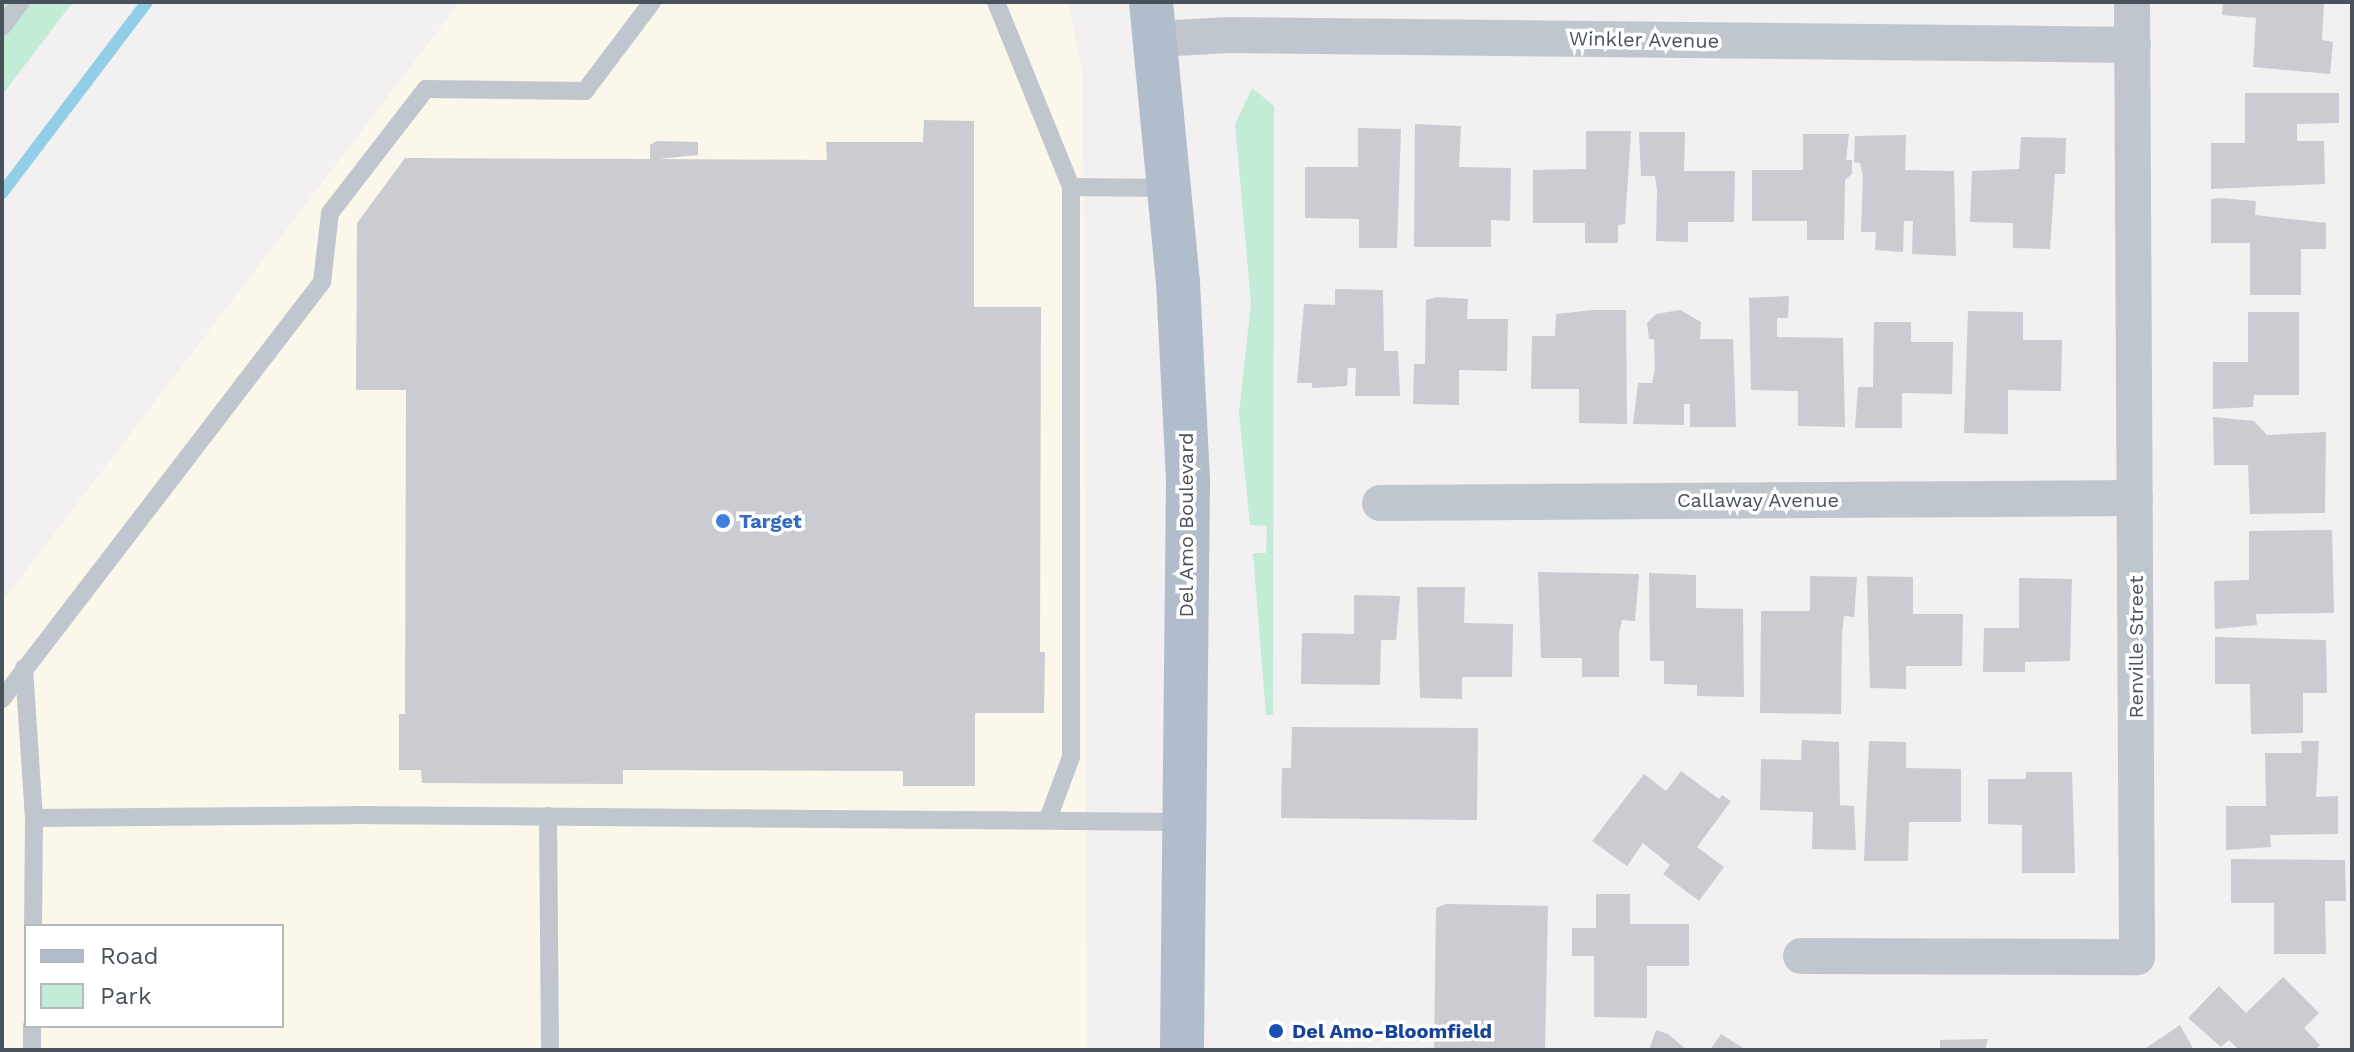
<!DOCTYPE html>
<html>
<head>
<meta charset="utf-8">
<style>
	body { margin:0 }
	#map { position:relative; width:2354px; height:1052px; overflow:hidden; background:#f2f0f0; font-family:"Work Sans",sans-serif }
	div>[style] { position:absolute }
	.commercial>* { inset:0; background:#fbf8eb }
	.green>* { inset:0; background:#c2ecd6 }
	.stream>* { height:12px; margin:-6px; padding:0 6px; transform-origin:6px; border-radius:6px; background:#92cee6 }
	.building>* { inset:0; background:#caccd2 }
	.service>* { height:18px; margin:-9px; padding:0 9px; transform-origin:9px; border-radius:9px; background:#bfc6ce }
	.minor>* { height:36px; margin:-18px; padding:0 18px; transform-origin:18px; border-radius:18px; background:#bfc6ce }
	.primary>* { height:44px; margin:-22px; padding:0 22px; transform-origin:22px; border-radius:22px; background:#b2bdcc }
	.dots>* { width:22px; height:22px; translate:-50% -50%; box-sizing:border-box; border:4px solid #fff; border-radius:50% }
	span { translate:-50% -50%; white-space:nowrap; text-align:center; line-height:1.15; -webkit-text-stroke:7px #fff; paint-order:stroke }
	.street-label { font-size:20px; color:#49525c }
	.shop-label { font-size:20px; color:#366cbe; font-weight:700 }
	.left { translate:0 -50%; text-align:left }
	.transit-label { font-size:20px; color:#164399; font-weight:700 }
	.frame { position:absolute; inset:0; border:4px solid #49525c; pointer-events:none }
	.legend { position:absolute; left:24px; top:924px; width:260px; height:104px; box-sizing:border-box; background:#fff; border:2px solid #b6babe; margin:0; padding:10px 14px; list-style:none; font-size:24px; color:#49525c }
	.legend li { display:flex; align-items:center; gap:16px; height:40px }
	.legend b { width:40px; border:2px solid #b6babe }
</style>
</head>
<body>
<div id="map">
	<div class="commercial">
		<i style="clip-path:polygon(evenodd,460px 2px,1068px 2px,1083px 76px,1087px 1050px,2px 1050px,2px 602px,460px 2px,26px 926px,282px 926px,282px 1026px,26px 1026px,26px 926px)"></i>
	</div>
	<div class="green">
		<i style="clip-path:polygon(2px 2px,73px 2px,2px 95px)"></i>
		<i style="clip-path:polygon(1252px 88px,1274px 106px,1273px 715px,1266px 715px,1253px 553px,1266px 553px,1267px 526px,1250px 525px,1239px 413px,1251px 303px,1235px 124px)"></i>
	</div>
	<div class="stream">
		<i style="left:2px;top:193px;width:240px;rotate:-52.8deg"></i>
	</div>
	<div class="building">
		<i style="clip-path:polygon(2223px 2px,2324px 2px,2322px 40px,2333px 42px,2330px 74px,2253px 67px,2256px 18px,2222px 15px)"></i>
		<i style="clip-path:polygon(2245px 93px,2339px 93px,2339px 123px,2297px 124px,2297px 141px,2324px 141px,2325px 184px,2211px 189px,2211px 143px,2245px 143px)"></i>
		<i style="clip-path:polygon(924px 120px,974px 121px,974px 307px,1041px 307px,1040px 652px,1045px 652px,1044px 713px,975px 713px,975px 786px,903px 786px,903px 771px,623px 770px,623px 784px,422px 783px,421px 770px,399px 770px,399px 714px,405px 714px,406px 390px,356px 390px,357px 223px,405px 158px,650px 159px,650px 145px,657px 141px,698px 142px,698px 155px,658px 159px,827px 160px,826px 142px,923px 142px)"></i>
		<i style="clip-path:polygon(1415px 124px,1461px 126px,1459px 167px,1511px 168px,1510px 221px,1491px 220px,1491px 247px,1414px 247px)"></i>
		<i style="clip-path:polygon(1358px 128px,1401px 129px,1397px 248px,1359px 248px,1359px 219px,1305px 218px,1305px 167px,1358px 167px)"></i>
		<i style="clip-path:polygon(1586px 131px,1631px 131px,1625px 224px,1618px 225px,1618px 243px,1585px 243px,1585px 223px,1533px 223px,1533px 170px,1586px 169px)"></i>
		<i style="clip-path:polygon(1639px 132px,1685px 132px,1684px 171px,1735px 171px,1734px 222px,1688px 222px,1688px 242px,1656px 241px,1657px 190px,1655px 176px,1641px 176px)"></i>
		<i style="clip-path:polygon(1803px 134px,1849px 134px,1846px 160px,1852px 160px,1852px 174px,1845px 180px,1844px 240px,1807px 240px,1807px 221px,1752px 221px,1752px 170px,1803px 170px)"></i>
		<i style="clip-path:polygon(1906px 135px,1905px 170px,1954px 171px,1956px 256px,1912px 254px,1913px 221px,1904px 221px,1903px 252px,1875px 250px,1876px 232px,1861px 232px,1863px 176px,1860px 163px,1854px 162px,1855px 136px)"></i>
		<i style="clip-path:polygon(2021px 137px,2066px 138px,2065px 174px,2055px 174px,2050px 249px,2013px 248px,2013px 223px,1970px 222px,1972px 171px,2019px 169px)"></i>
		<i style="clip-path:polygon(2220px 198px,2256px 201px,2255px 215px,2326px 223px,2326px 249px,2301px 249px,2301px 295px,2250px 295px,2250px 243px,2211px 243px,2211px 199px)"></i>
		<i style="clip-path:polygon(1335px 289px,1383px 290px,1384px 351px,1398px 351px,1400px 396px,1355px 396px,1356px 368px,1348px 368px,1347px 386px,1312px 388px,1312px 383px,1297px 383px,1304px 304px,1335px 305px)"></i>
		<i style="clip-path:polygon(1789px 296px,1788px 318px,1777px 318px,1777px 337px,1843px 338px,1845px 427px,1798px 426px,1798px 391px,1751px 390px,1749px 298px)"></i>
		<i style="clip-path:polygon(1437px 297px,1468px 299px,1467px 319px,1508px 319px,1507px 371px,1459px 370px,1459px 405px,1413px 404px,1414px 364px,1425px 364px,1426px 300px)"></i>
		<i style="clip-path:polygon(1593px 310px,1626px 310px,1627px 424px,1579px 423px,1579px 389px,1531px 389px,1532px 336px,1555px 336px,1556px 314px)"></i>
		<i style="clip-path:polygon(1680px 310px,1701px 322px,1700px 339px,1733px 339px,1736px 427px,1690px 427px,1690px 404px,1684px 404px,1684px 425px,1633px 424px,1638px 383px,1652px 383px,1655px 369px,1654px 339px,1649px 339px,1647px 323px,1656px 314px)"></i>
		<i style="clip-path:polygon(1968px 311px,2023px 312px,2023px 340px,2062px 340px,2061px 391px,2008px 390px,2008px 434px,1964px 433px)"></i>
		<i style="clip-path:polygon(2248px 312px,2299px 312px,2299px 395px,2254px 395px,2253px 407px,2213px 409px,2213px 362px,2248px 362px)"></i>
		<i style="clip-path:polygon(1874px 322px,1911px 322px,1911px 342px,1953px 342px,1952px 394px,1902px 393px,1902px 428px,1855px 428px,1858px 387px,1873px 387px)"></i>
		<i style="clip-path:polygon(2213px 417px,2254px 421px,2267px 435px,2326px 432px,2325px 513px,2250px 514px,2248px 465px,2214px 465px)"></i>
		<i style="clip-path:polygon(2332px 530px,2334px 613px,2256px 614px,2257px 625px,2215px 629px,2214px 581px,2249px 580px,2249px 531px)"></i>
		<i style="clip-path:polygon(1538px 572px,1639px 574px,1635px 621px,1622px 620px,1619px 633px,1619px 677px,1582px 677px,1582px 658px,1541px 658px)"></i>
		<i style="clip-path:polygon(1649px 573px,1696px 575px,1696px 608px,1743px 609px,1744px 697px,1697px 696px,1697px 685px,1664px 684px,1664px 661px,1650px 661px)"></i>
		<i style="clip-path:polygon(1810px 576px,1857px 577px,1854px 617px,1844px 616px,1842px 634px,1841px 714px,1760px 713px,1761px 611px,1810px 611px)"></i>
		<i style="clip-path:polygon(1867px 576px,1913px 577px,1913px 614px,1963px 614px,1962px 666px,1906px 666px,1906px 689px,1870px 688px)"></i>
		<i style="clip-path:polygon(2019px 578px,2072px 579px,2070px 661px,2025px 662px,2025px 672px,1983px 672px,1984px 628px,2019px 628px)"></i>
		<i style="clip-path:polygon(1417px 587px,1465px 587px,1464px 623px,1513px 624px,1512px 677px,1462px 677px,1462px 699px,1420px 698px)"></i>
		<i style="clip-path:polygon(1354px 595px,1400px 596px,1396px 640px,1381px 640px,1380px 685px,1301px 684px,1302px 633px,1354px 634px)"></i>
		<i style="clip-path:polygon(2215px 637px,2326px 640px,2327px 693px,2303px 693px,2303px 733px,2251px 734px,2250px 684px,2215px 684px)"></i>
		<i style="clip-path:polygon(1292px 727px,1478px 728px,1477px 820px,1281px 818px,1282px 768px,1291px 768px)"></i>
		<i style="clip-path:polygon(1802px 740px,1839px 742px,1840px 805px,1854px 806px,1856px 850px,1812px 849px,1813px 812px,1760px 810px,1761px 759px,1801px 760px)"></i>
		<i style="clip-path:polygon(1869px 741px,1906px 742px,1906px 768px,1961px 769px,1961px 822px,1909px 822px,1908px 861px,1864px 861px)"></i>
		<i style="clip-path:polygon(2301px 741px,2319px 741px,2316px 797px,2338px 796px,2338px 834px,2270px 835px,2271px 847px,2226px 850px,2226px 806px,2266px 806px,2265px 753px,2302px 753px)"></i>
		<i style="clip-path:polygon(1681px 771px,1719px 799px,1722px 795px,1731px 801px,1697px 847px,1724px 867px,1699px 901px,1663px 874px,1670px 865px,1643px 843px,1627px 866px,1592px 841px,1644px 774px,1666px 791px)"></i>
		<i style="clip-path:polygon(2026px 772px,2072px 772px,2075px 873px,2022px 873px,2022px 825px,1988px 824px,1988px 779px,2026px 779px)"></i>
		<i style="clip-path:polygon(2231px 859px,2345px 860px,2346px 901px,2325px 901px,2326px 954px,2274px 954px,2274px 903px,2231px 903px)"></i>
		<i style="clip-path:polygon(1596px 894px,1630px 894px,1630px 924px,1689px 924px,1689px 966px,1647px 966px,1647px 1018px,1594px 1017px,1594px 956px,1572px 956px,1572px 928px,1596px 928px)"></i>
		<i style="clip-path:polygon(1446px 904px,1548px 906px,1545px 1050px,1434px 1050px,1436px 908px)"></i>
		<i style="clip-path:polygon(2283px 977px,2319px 1013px,2304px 1028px,2320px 1045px,2314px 1050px,2239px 1050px,2229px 1040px,2221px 1047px,2188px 1018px,2219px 986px,2246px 1013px)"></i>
		<i style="clip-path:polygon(2180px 1025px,2194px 1050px,2143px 1050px)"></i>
		<i style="clip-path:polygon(1656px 1030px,1668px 1034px,1687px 1050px,1649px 1050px)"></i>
		<i style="clip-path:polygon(1721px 1034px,1746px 1050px,1710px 1050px)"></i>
		<i style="clip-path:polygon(1988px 1039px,1985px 1050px,1940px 1050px,1940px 1040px)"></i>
	</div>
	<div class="service">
		<i style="left:996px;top:2px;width:200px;rotate:67.9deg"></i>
		<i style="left:1071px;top:187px;width:99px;rotate:0.6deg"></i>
		<i style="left:2px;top:27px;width:31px;rotate:-53deg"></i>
		<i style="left:24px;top:668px;width:150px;rotate:86.2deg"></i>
		<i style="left:34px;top:818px;width:108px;rotate:90.5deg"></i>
		<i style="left:2px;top:699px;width:526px;rotate:-52.5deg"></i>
		<i style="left:322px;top:282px;width:69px;rotate:-83.4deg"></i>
		<i style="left:330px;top:213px;width:157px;rotate:-52.3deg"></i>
		<i style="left:426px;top:89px;width:159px;rotate:0.7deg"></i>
		<i style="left:585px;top:91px;width:111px;rotate:-53deg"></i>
		<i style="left:548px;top:816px;width:234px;rotate:89.5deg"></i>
		<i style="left:34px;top:818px;width:318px;rotate:-0.5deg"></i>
		<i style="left:352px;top:815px;width:831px;rotate:0.48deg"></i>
		<i style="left:1048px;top:819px;width:66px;rotate:-69.6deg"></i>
		<i style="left:1071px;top:757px;width:570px;rotate:-90deg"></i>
		<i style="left:32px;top:1050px;width:24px;rotate:-90deg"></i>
	</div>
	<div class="minor">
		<i style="left:1156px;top:39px;width:74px;rotate:-3.1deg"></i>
		<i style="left:1230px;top:35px;width:903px;rotate:0.63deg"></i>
		<i style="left:1380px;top:503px;width:755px;rotate:-0.38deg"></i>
		<i style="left:1801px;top:956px;width:336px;rotate:0.2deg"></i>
		<i style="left:2137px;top:957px;width:955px;rotate:-90.3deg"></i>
	</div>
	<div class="primary">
		<i style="left:1151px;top:2px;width:281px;rotate:84.5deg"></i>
		<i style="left:1178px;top:282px;width:200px;rotate:87.1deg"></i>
		<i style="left:1188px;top:482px;width:568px;rotate:90.61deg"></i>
	</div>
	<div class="dots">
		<i style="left:723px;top:521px;background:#3f7fe0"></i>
		<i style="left:1276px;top:1031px;background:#1a4fb4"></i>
	</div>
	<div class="street-label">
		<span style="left:1644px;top:40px;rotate:1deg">Winkler Avenue</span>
		<span style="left:1758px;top:500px">Callaway Avenue</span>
		<span style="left:1186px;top:525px;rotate:-90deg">Del Amo Boulevard</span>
		<span style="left:2136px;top:647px;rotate:-90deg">Renville Street</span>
	</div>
	<div class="shop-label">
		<span class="left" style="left:739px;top:521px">Target</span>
	</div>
	<div class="transit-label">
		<span class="left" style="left:1292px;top:1031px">Del Amo-Bloomfield</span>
	</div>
	<div class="frame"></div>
	<ul class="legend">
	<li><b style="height:10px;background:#b2bdcc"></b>Road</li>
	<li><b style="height:22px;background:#c2ecd6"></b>Park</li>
	</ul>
</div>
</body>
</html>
